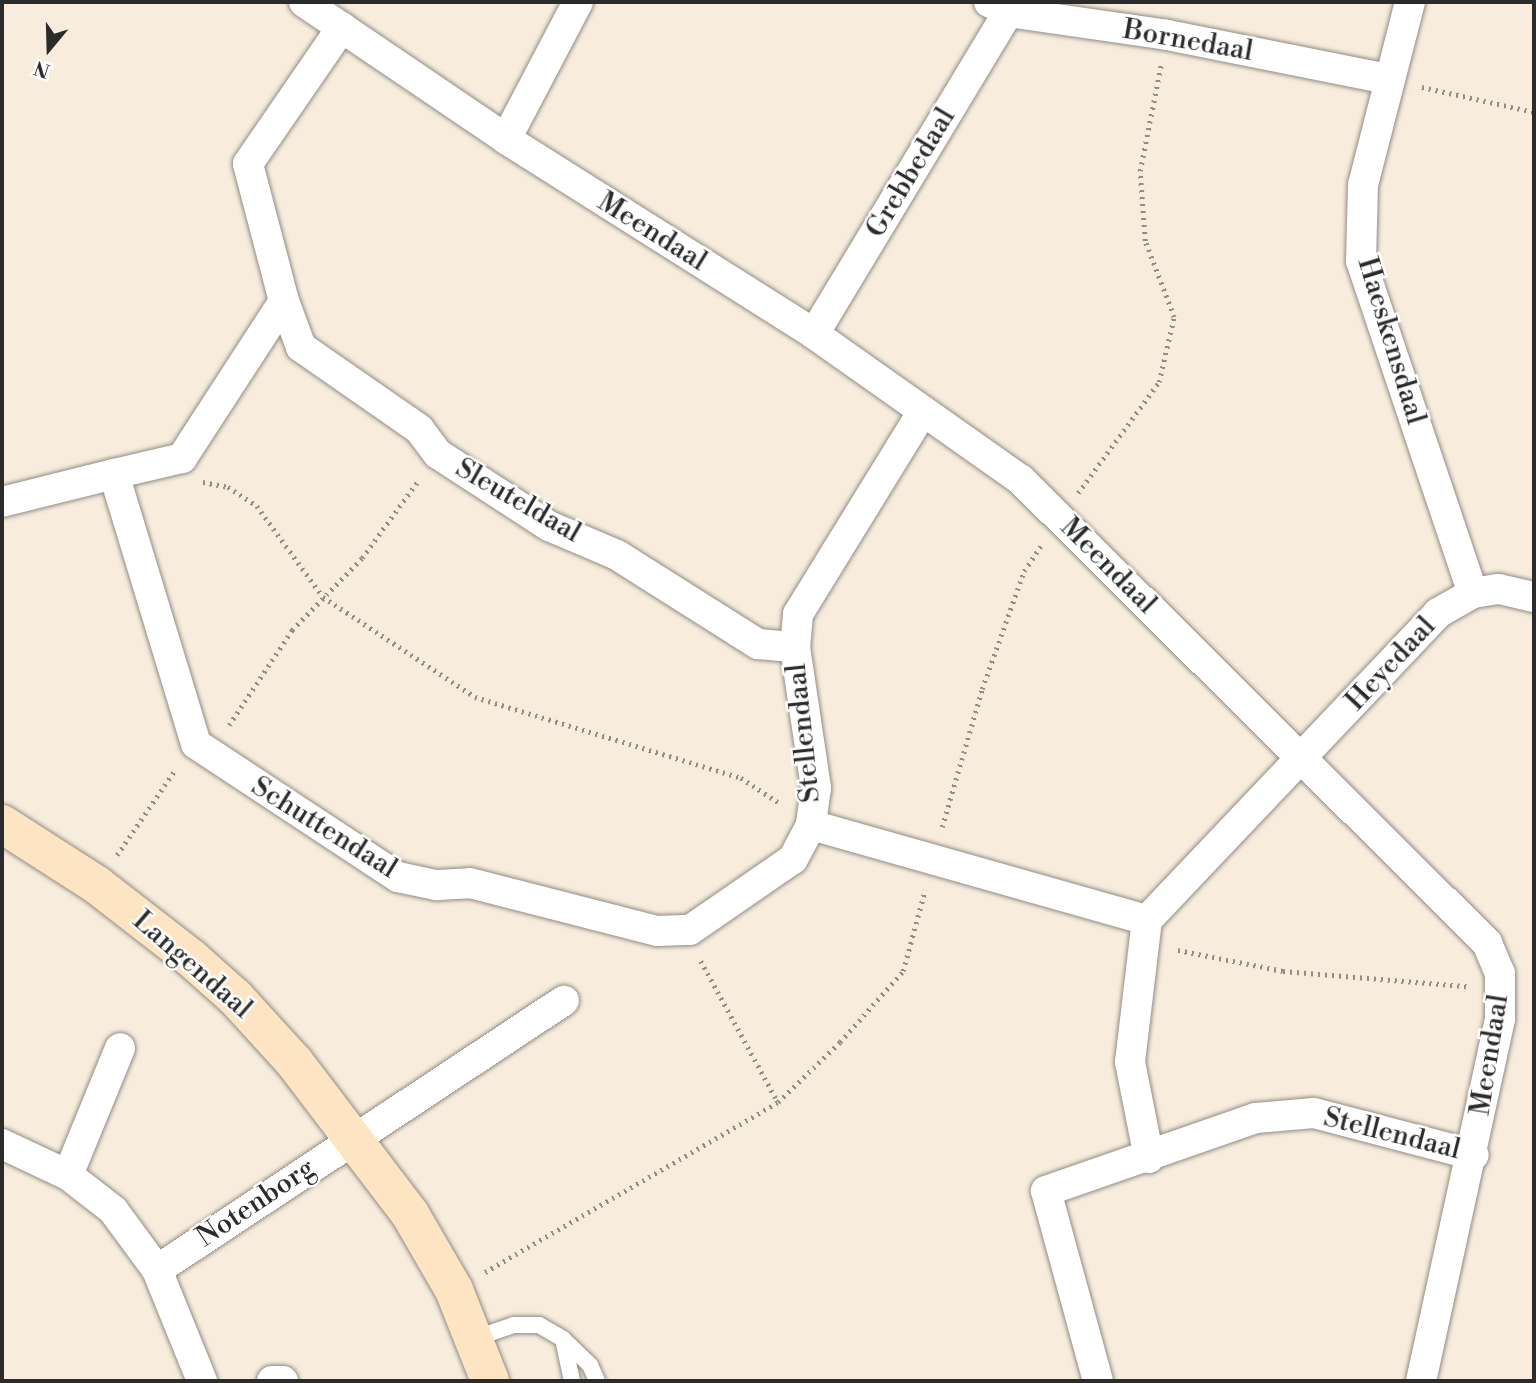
<!DOCTYPE html>
<html>
<head>
<meta charset="utf-8">
<style>
	body { margin:0 }
	#map { position:relative; width:1536px; height:1383px; overflow:hidden; background:#f8eddd; font-family:"Libre Bodoni",serif }
	div>[style] { position:absolute }
	.path>* { height:4.5px; margin-top:-2.25px; transform-origin:0; background:repeating-linear-gradient(90deg,#928c84 0 2px,transparent 0 7px) }
	.roads { filter:drop-shadow(0 0 2px #928c84) drop-shadow(0 0 2px #928c84) }
	.lane>* { height:16px; margin:-8px; padding:0 8px; transform-origin:8px; border-radius:8px; background:#fff }
	.street>* { height:30px; margin:-15px; padding:0 15px; transform-origin:15px; border-radius:15px; background:#fff }
	.secondary>* { height:38px; margin:-19px; padding:0 19px; transform-origin:19px; border-radius:19px; background:#fde5c4 }
	span { translate:-50% -50%; white-space:nowrap; text-align:center; line-height:1.15; -webkit-text-stroke:5px #fff; paint-order:stroke }
	.street-label { font-size:28px; color:#2b2b2b }
	.frame { position:absolute; inset:0; border:4px solid #2b2b2b; pointer-events:none }
	.north { position:absolute; left:14px; top:14px; width:70px; height:70px; -webkit-text-stroke:5px #fff; paint-order:stroke; rotate:199deg; font-size:19px; font-weight:700; line-height:28px; text-align:center; color:#2b2b2b }
	.north::after { content:''; display:block; margin:auto; width:24px; height:32px; background:#2b2b2b; clip-path:polygon(50% 0,100% 100%,50% 72%,0 100%) }
</style>
</head>
<body>
<div id="map">
	<div class="path">
		<i style="left:1422px;top:87px;width:115px;rotate:12.6deg"></i>
		<i style="left:203px;top:482px;width:25px;rotate:11deg"></i>
		<i style="left:228px;top:487px;width:35px;rotate:33deg"></i>
		<i style="left:257px;top:506px;width:112px;rotate:54deg"></i>
		<i style="left:323px;top:597px;width:182px;rotate:33.3deg"></i>
		<i style="left:475px;top:697px;width:278px;rotate:16.9deg"></i>
		<i style="left:741px;top:778px;width:48px;rotate:33deg"></i>
		<i style="left:1078px;top:493px;width:137px;rotate:-53.9deg"></i>
		<i style="left:1159px;top:382px;width:67px;rotate:-77deg"></i>
		<i style="left:1174px;top:317px;width:81px;rotate:-110.9deg"></i>
		<i style="left:1145px;top:241px;width:70px;rotate:-94.1deg"></i>
		<i style="left:1140px;top:171px;width:108px;rotate:-78.8deg"></i>
		<i style="left:229px;top:725px;width:114px;rotate:-56.4deg"></i>
		<i style="left:292px;top:630px;width:100px;rotate:-45.8deg"></i>
		<i style="left:362px;top:558px;width:95px;rotate:-54deg"></i>
		<i style="left:942px;top:827px;width:144px;rotate:-73.8deg"></i>
		<i style="left:982px;top:689px;width:125px;rotate:-70.4deg"></i>
		<i style="left:1024px;top:571px;width:30px;rotate:-56deg"></i>
		<i style="left:117px;top:855px;width:103px;rotate:-55.7deg"></i>
		<i style="left:1178px;top:950px;width:107px;rotate:11.3deg"></i>
		<i style="left:1283px;top:971px;width:185px;rotate:4.7deg"></i>
		<i style="left:701px;top:961px;width:161px;rotate:61.4deg"></i>
		<i style="left:485px;top:1272px;width:339px;rotate:-30.1deg"></i>
		<i style="left:778px;top:1102px;width:86px;rotate:-44.1deg"></i>
		<i style="left:840px;top:1042px;width:95px;rotate:-48.4deg"></i>
		<i style="left:903px;top:971px;width:84px;rotate:-74.8deg"></i>
	</div>
	<div class="roads">
		<div class="lane">
			<i style="left:476px;top:1338px;width:40px;rotate:-18.9deg"></i>
			<i style="left:514px;top:1325px;width:25px"></i>
			<i style="left:539px;top:1325px;width:28px;rotate:30deg"></i>
			<i style="left:563px;top:1339px;width:43px;rotate:77.9deg"></i>
			<i style="left:564px;top:1340px;width:36px;rotate:44deg"></i>
			<i style="left:590px;top:1365px;width:17px;rotate:66deg"></i>
		</div>
		<div class="street">
			<i style="left:304px;top:2px;width:244px;rotate:34.1deg"></i>
			<i style="left:506px;top:139px;width:365px;rotate:32.3deg"></i>
			<i style="left:814px;top:334px;width:253px;rotate:35.2deg"></i>
			<i style="left:1021px;top:480px;width:657px;rotate:44.81deg"></i>
			<i style="left:1487px;top:943px;width:33px;rotate:67deg"></i>
			<i style="left:1500px;top:973px;width:46px;rotate:90deg"></i>
			<i style="left:1500px;top:1019px;width:371px;rotate:102.3deg"></i>
			<i style="left:989px;top:2px;width:21px;rotate:28deg"></i>
			<i style="left:1008px;top:12px;width:161px;rotate:8.2deg"></i>
			<i style="left:1167px;top:35px;width:224px;rotate:11.3deg"></i>
			<i style="left:1410px;top:2px;width:189px;rotate:104.4deg"></i>
			<i style="left:1363px;top:185px;width:76px;rotate:91.5deg"></i>
			<i style="left:1361px;top:261px;width:350px;rotate:71.4deg"></i>
			<i style="left:342px;top:27px;width:166px;rotate:124.5deg"></i>
			<i style="left:248px;top:164px;width:142px;rotate:75.3deg"></i>
			<i style="left:284px;top:301px;width:49px;rotate:69.7deg"></i>
			<i style="left:301px;top:347px;width:144px;rotate:34.8deg"></i>
			<i style="left:419px;top:429px;width:31px;rotate:53deg"></i>
			<i style="left:438px;top:454px;width:132px;rotate:33deg"></i>
			<i style="left:549px;top:526px;width:74px;rotate:23.1deg"></i>
			<i style="left:617px;top:555px;width:167px;rotate:32.3deg"></i>
			<i style="left:758px;top:644px;width:37px;rotate:5deg"></i>
			<i style="left:506px;top:139px;width:155px;rotate:-62.3deg"></i>
			<i style="left:814px;top:334px;width:376px;rotate:-58.9deg"></i>
			<i style="left:923px;top:411px;width:238px;rotate:121.6deg"></i>
			<i style="left:798px;top:614px;width:33px;rotate:95deg"></i>
			<i style="left:795px;top:647px;width:143px;rotate:81.5deg"></i>
			<i style="left:816px;top:788px;width:37px;rotate:98deg"></i>
			<i style="left:811px;top:825px;width:349px;rotate:15.8deg"></i>
			<i style="left:114px;top:474px;width:70px;rotate:-13.2deg"></i>
			<i style="left:182px;top:458px;width:187px;rotate:-57deg"></i>
			<i style="left:2px;top:502px;width:115px;rotate:-14deg"></i>
			<i style="left:114px;top:474px;width:282px;rotate:73.1deg"></i>
			<i style="left:196px;top:744px;width:242px;rotate:33.4deg"></i>
			<i style="left:398px;top:877px;width:40px;rotate:12deg"></i>
			<i style="left:437px;top:885px;width:33px;rotate:-3deg"></i>
			<i style="left:470px;top:883px;width:193px;rotate:14.4deg"></i>
			<i style="left:657px;top:931px;width:33px;rotate:-2deg"></i>
			<i style="left:690px;top:930px;width:125px;rotate:-34.6deg"></i>
			<i style="left:793px;top:859px;width:38px;rotate:-62deg"></i>
			<i style="left:2px;top:1144px;width:73px;rotate:25.2deg"></i>
			<i style="left:68px;top:1175px;width:57px;rotate:37.9deg"></i>
			<i style="left:113px;top:1210px;width:74px;rotate:53.7deg"></i>
			<i style="left:157px;top:1270px;width:120px;rotate:67.9deg"></i>
			<i style="left:1149px;top:1158px;width:98px;rotate:-101.2deg"></i>
			<i style="left:1130px;top:1062px;width:143px;rotate:-83.2deg"></i>
			<i style="left:1147px;top:920px;width:423px;rotate:-46.5deg"></i>
			<i style="left:1438px;top:613px;width:40px;rotate:-29.7deg"></i>
			<i style="left:1473px;top:593px;width:26px;rotate:-9deg"></i>
			<i style="left:1499px;top:589px;width:36px;rotate:13deg"></i>
			<i style="left:68px;top:1175px;width:137px;rotate:-67.7deg"></i>
			<i style="left:157px;top:1270px;width:488px;rotate:-33.5deg"></i>
			<i style="left:272px;top:1381px;width:11px"></i>
			<i style="left:1098px;top:1381px;width:197px;rotate:-105.3deg"></i>
			<i style="left:1046px;top:1191px;width:222px;rotate:-19.2deg"></i>
			<i style="left:1256px;top:1118px;width:58px;rotate:-4.9deg"></i>
			<i style="left:1314px;top:1113px;width:165px;rotate:14.7deg"></i>
		</div>
		<div class="secondary">
			<i style="left:2px;top:824px;width:113px;rotate:32.7deg"></i>
			<i style="left:97px;top:885px;width:119px;rotate:37.8deg"></i>
			<i style="left:191px;top:958px;width:59px;rotate:41.6deg"></i>
			<i style="left:235px;top:997px;width:89px;rotate:47.7deg"></i>
			<i style="left:295px;top:1063px;width:190px;rotate:52.7deg"></i>
			<i style="left:410px;top:1214px;width:88px;rotate:59.9deg"></i>
			<i style="left:454px;top:1290px;width:98px;rotate:68.4deg"></i>
		</div>
	</div>
	<div class="street-label">
		<span style="left:1188px;top:41px;rotate:10deg">Bornedaal</span>
		<span style="left:911px;top:173px;rotate:-59deg">Grebbedaal</span>
		<span style="left:652px;top:232px;rotate:32deg">Meendaal</span>
		<span style="left:1391px;top:341px;rotate:73deg">Haeskensdaal</span>
		<span style="left:518px;top:501px;rotate:30deg">Sleuteldaal</span>
		<span style="left:1108px;top:566px;rotate:45deg">Meendaal</span>
		<span style="left:1391px;top:664px;rotate:-47deg">Heyedaal</span>
		<span style="left:804px;top:733px;rotate:-96deg">Stellendaal</span>
		<span style="left:324px;top:828px;rotate:32deg">Schuttendaal</span>
		<span style="left:192px;top:965px;rotate:41deg">Langendaal</span>
		<span style="left:1490px;top:1055px;rotate:-81deg">Meendaal</span>
		<span style="left:1392px;top:1134px;rotate:14deg">Stellendaal</span>
		<span style="left:256px;top:1203px;rotate:-34deg">Notenborg</span>
	</div>
	<div class="frame"></div>
	<div class="north">N</div>
</div>
</body>
</html>
